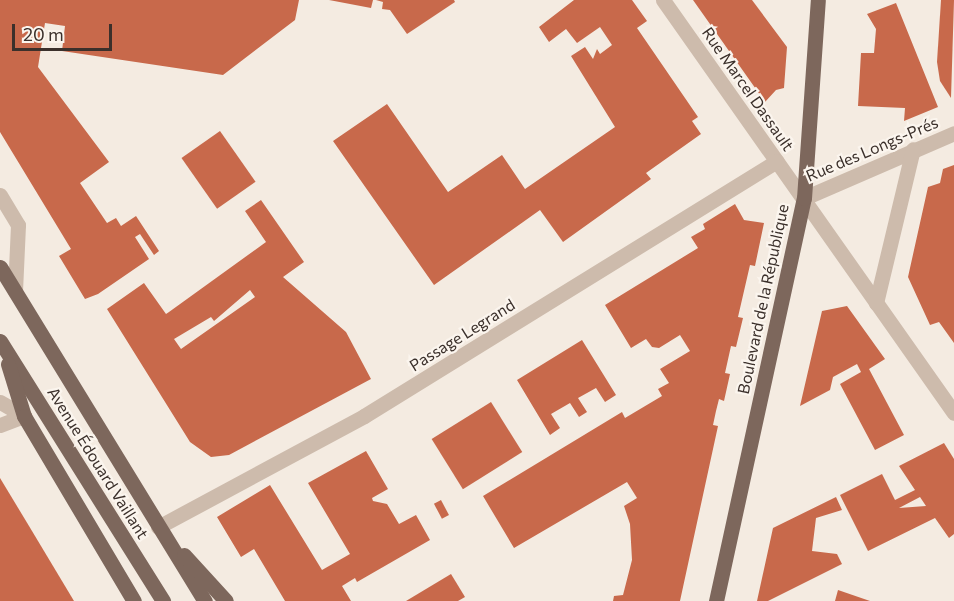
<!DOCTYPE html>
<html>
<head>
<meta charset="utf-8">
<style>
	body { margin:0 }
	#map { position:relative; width:954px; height:601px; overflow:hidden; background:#f4ebe1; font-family:Commissioner,sans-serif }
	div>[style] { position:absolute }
	.building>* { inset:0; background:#c8694b; transform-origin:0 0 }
	.minor>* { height:15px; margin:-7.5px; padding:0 7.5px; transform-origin:7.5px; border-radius:7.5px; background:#cdbbac }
	.major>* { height:15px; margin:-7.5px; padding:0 7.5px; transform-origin:7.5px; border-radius:7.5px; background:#7d675c }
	span { translate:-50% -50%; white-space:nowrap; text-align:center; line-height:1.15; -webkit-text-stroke:4.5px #fbf5ee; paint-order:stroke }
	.street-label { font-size:16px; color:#3b302b }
	.scale { position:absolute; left:12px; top:24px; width:100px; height:27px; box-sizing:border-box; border:3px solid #3b302b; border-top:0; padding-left:8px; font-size:18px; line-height:21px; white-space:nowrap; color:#3b302b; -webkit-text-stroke:4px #fbf5ee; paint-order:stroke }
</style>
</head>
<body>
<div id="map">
	<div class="building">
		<i style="clip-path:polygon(0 0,299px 0,295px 20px,223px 75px,62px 51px,65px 26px,45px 23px,38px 67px,109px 162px,80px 183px,107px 223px,116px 218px,121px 226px,136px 216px,159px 251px,154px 255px,140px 234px,135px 237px,149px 259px,98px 294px,85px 299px,59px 256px,71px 249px,0 132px)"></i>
		<i style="clip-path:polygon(329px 0,373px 0,371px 8px)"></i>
		<i style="clip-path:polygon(376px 0,454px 0,455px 2px,407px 34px,390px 10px,382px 9px,383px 2px)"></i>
		<i style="clip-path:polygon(574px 0,632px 0,647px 21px,637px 28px,698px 117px,692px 121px,701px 134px,646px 173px,651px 179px,563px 242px,540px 210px,434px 285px,333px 141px,387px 104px,448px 192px,502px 155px,525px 189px,615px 127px,571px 56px,585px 47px,593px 59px,597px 49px,600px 54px,612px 45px,600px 27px,577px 43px,566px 29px,549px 42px,539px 27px)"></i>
		<i style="clip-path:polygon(693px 0,752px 0,787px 47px,784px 88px,776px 90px,765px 102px)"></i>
		<i style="clip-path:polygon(941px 0,954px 0,951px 98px,940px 81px,937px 62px)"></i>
		<i style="clip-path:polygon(896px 3px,938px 107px,904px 121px,905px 108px,858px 106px,861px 53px,874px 53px,876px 29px,867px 14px)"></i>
		<i style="left:220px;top:131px;width:62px;height:47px;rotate:55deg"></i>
		<i style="clip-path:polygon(954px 165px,954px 343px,939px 322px,930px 325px,908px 277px,928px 187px,940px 183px,943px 169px)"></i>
		<i style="clip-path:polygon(evenodd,261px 200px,304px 262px,283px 277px,346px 332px,371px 379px,229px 455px,211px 457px,190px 442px,107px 309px,144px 283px,166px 314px,169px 312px,266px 242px,245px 211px,261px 200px,250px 290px,255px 297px,181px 349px,174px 339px,211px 317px,214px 321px,250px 290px)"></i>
		<i style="clip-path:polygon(735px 204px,744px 220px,764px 223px,755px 266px,750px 265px,738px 317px,743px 318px,736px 347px,731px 346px,725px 373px,730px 374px,724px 401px,719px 399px,716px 411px,713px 425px,718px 426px,680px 601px,613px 601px,614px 596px,623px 595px,632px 560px,630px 524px,624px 506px,637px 498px,627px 482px,514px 548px,483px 496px,622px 412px,625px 418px,662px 396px,658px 389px,669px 383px,660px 369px,690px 351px,680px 335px,659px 348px,652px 347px,646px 339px,631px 348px,605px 305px,698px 248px,691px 237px,705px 229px,703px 224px)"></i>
		<i style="clip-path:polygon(847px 306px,885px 359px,869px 369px,904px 435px,875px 450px,840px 384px,861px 372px,857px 364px,833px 377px,830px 390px,800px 406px,822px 311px)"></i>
		<i style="clip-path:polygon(582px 340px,616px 395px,605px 402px,596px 388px,578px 398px,587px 412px,579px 417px,570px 403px,551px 414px,560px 428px,550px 435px,517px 380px)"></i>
		<i style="left:491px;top:402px;width:59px;height:70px;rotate:58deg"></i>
		<i style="clip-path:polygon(evenodd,944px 443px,954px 459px,954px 534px,949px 538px,935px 518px,868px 551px,840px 495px,882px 474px,895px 500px,915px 490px,899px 466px,944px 443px,920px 497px,926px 506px,899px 508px,920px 497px)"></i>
		<i style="clip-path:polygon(366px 451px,388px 489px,372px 498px,373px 501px,387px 504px,399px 524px,416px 515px,430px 540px,357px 582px,355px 578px,342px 586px,351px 601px,285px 601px,254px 549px,241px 557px,217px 517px,270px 485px,322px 570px,350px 554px,308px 483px)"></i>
		<i style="clip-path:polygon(0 478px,29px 526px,74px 601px,0 601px)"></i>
		<i style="clip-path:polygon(836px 497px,842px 510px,816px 518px,812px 551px,837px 554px,842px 564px,768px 601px,757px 601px,773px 528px)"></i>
		<i style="left:441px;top:500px;width:17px;height:8px;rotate:62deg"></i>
		<i style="clip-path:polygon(451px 574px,465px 597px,458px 601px,406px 601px)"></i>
		<i style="clip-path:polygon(838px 590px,870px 601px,835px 601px)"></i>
	</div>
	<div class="minor">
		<i style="left:663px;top:0;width:505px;rotate:54.83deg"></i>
		<i style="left:0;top:195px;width:35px;rotate:59deg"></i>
		<i style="left:18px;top:225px;width:66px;rotate:92.6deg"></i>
		<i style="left:804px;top:198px;width:163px;rotate:-23.4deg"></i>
		<i style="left:876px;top:303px;width:158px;rotate:-76.5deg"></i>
		<i style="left:0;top:402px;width:28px;rotate:30deg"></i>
		<i style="left:0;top:425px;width:26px;rotate:-21deg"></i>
		<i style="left:158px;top:527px;width:234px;rotate:-28.3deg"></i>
		<i style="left:364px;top:416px;width:485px;rotate:-31.7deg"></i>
	</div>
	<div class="major">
		<i style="left:0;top:267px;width:392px;rotate:58.5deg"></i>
		<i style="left:0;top:341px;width:307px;rotate:57.9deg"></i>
		<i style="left:8px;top:364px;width:54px;rotate:72.9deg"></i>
		<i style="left:24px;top:416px;width:215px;rotate:59.3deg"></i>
		<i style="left:184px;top:555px;width:62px;rotate:47.6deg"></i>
		<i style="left:716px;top:601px;width:412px;rotate:-77.7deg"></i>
		<i style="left:804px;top:198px;width:198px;rotate:-86deg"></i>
	</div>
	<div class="street-label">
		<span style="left:748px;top:89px;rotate:55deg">Rue Marcel Dassault</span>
		<span style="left:872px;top:149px;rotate:-23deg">Rue des Longs-Prés</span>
		<span style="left:763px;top:299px;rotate:-78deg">Boulevard de la République</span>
		<span style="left:462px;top:335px;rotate:-32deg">Passage Legrand</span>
		<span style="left:98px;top:463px;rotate:58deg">Avenue Édouard Vaillant</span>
	</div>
	<div class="scale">20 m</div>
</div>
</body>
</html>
